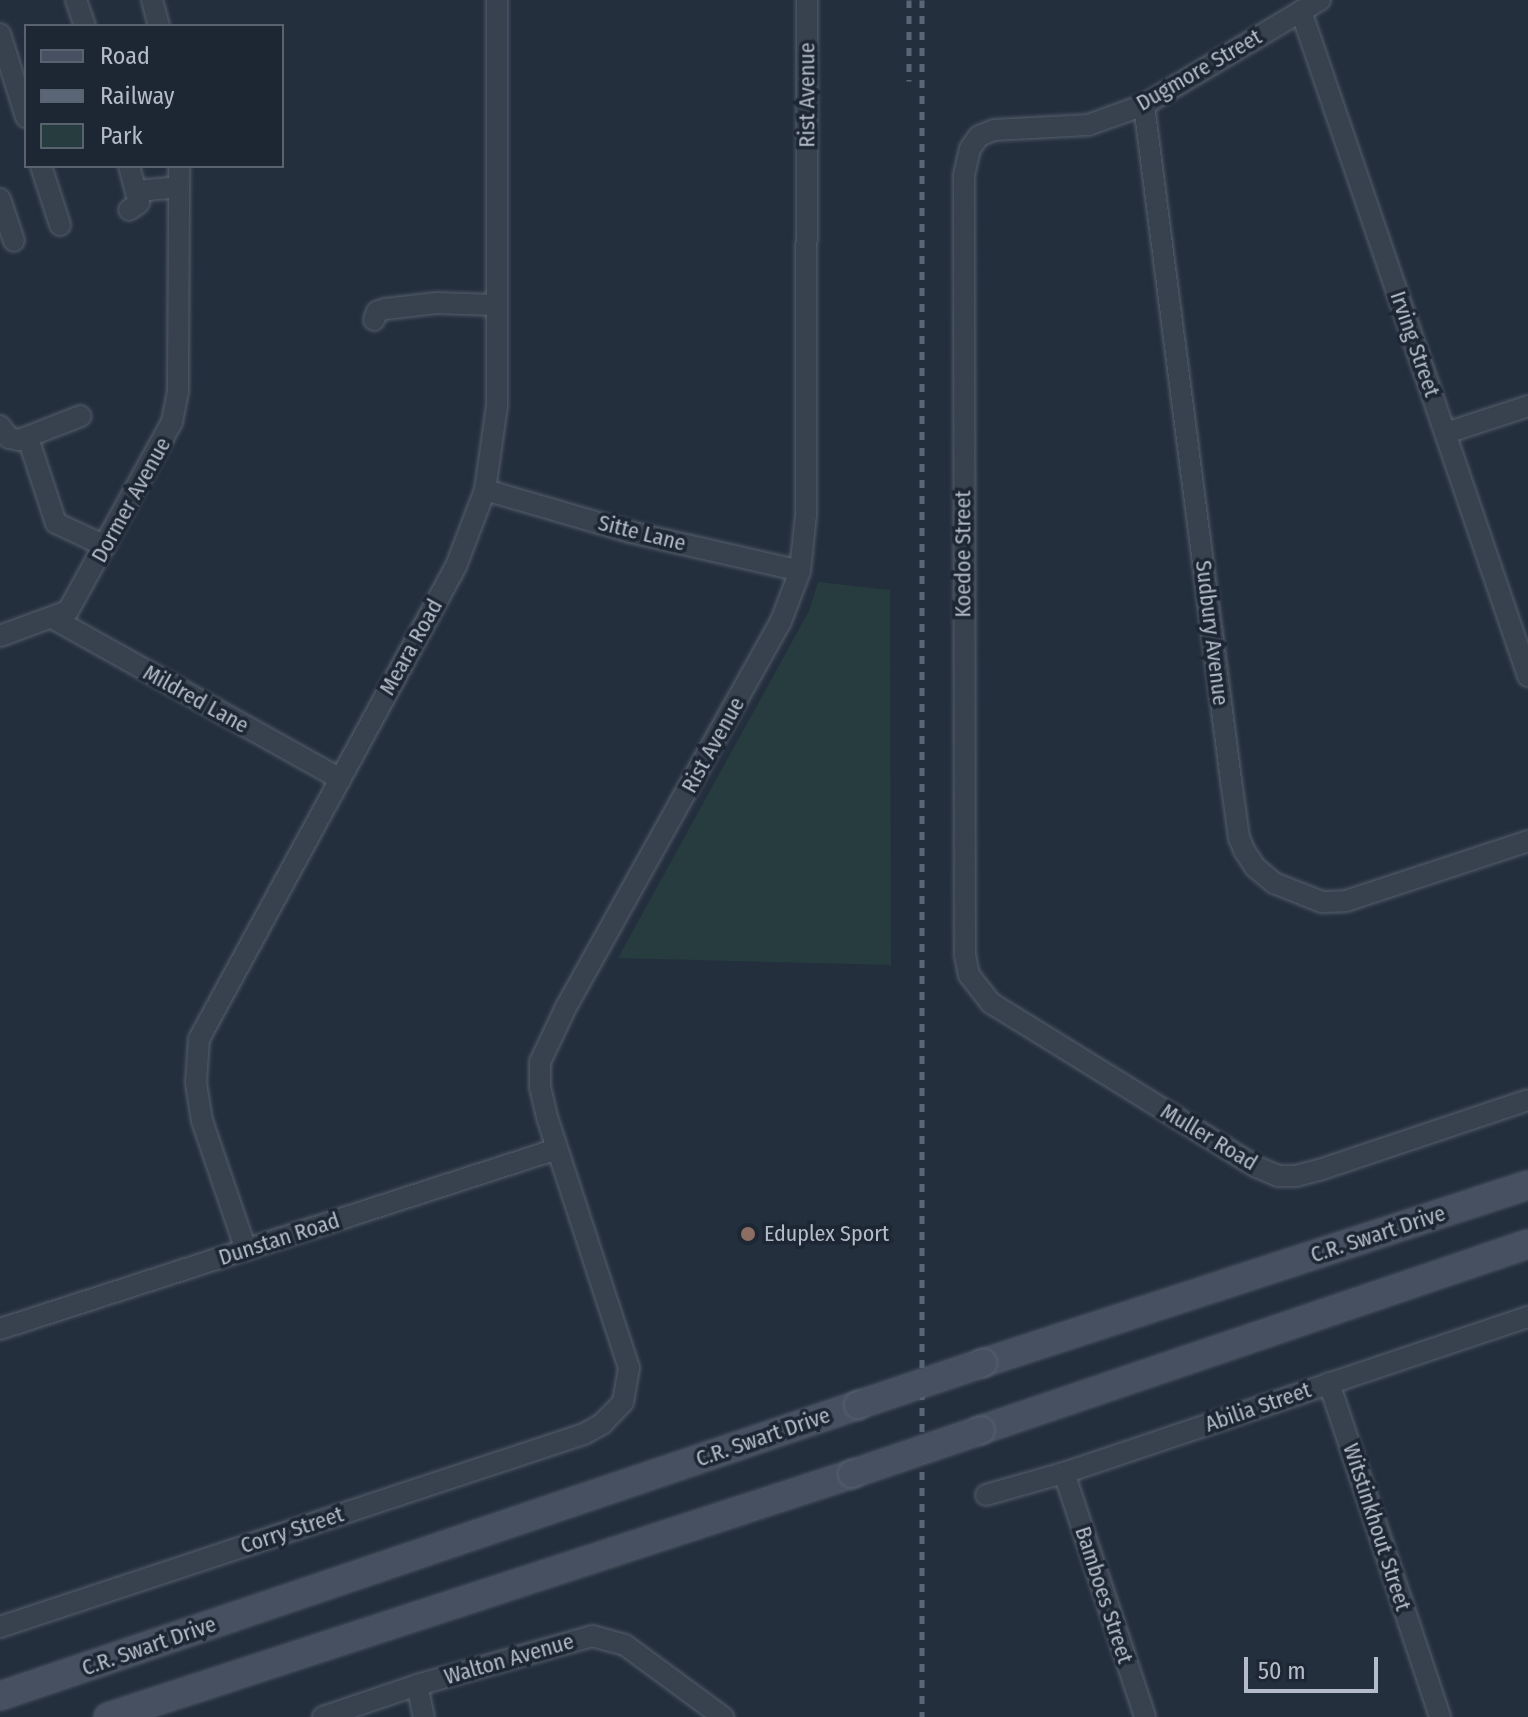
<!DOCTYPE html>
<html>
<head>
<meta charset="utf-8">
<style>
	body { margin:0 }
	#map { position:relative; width:1528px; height:1717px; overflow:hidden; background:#242f3e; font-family:"Fira Sans Condensed",sans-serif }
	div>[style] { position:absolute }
	.green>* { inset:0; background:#263c3f }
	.roads { filter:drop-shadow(0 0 2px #565f6c) drop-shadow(0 0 2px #565f6c) }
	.street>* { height:20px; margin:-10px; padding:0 10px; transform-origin:10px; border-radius:10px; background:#38414e }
	.secondary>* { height:26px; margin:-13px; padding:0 13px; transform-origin:13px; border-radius:13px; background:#465061 }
	.rail>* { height:5px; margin-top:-2.5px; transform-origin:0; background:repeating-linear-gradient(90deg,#5a6575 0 8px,transparent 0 16px) }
	.bridges { filter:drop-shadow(0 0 2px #565f6c) drop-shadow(0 0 2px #565f6c) }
	.secondary-bridge>* { height:26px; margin:-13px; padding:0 13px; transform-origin:13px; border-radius:13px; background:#465061 }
	.dots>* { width:22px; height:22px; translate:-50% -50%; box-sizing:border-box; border:4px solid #1d2633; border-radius:50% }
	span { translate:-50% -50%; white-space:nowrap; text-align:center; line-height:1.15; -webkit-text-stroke:7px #1d2633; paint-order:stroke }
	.street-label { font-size:22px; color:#b4bcc9 }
	.poi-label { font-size:22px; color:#b4bcc9 }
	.left { translate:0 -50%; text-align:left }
	.legend { position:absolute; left:24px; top:24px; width:260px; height:144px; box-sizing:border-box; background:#1d2633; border:2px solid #59626f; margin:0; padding:10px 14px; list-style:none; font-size:24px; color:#b4bcc9 }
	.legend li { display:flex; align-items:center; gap:16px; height:40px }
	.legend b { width:40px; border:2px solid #59626f }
	.scale { position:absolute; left:1244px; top:1657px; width:134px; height:36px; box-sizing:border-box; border:4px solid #b4bcc9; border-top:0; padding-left:10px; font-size:24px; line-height:28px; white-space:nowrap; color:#b4bcc9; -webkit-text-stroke:6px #1d2633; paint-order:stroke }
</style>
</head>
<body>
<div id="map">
	<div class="green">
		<i style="clip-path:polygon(818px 582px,890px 590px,891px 965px,618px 958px,809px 611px)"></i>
	</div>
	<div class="roads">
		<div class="street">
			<i style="left:76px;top:0;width:28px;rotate:71deg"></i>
			<i style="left:152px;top:0;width:27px;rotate:75deg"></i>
			<i style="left:1320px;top:0;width:205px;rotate:149.2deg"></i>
			<i style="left:1144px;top:105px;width:59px;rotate:160.3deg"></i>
			<i style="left:1088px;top:125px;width:94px;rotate:177deg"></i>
			<i style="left:994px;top:130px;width:16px;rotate:158deg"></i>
			<i style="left:979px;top:136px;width:16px;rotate:125deg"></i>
			<i style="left:970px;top:149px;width:28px;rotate:103deg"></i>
			<i style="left:964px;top:176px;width:779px;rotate:89.93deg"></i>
			<i style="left:965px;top:955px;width:20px;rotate:79deg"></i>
			<i style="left:969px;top:975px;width:36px;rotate:52deg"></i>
			<i style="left:991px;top:1003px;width:312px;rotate:31.7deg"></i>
			<i style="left:1257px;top:1167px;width:23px;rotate:23deg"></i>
			<i style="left:1278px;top:1176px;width:18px"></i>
			<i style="left:1296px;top:1176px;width:24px;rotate:-15deg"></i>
			<i style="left:1319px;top:1170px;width:220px;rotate:-18.5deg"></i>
			<i style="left:1301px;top:11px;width:703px;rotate:71.15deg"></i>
			<i style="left:0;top:34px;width:87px;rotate:72.6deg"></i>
			<i style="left:1144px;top:105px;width:681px;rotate:82.66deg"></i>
			<i style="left:1231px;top:780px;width:59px;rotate:82.1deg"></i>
			<i style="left:1239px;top:838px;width:13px;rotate:67deg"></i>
			<i style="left:1244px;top:850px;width:20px;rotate:57deg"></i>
			<i style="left:1255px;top:867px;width:25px;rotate:40deg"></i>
			<i style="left:1274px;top:883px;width:52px;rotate:21.6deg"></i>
			<i style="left:1322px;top:902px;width:24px;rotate:-2deg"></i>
			<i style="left:1346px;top:901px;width:192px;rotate:-18.2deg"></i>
			<i style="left:41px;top:166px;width:62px;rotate:72.1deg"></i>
			<i style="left:129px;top:166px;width:38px;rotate:75deg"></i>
			<i style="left:139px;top:203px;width:12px;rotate:145deg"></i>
			<i style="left:137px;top:191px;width:42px;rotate:-5.4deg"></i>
			<i style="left:0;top:199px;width:44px;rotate:71.6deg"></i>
			<i style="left:374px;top:320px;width:9px;rotate:-69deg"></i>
			<i style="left:377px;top:312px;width:9px;rotate:-21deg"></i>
			<i style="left:385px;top:309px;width:52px;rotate:-6.6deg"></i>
			<i style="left:437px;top:303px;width:59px;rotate:1.9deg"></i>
			<i style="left:0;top:426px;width:15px;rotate:53deg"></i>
			<i style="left:9px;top:438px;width:10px;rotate:11deg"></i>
			<i style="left:19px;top:440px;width:66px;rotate:-21.2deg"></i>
			<i style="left:1446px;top:433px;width:86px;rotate:-18.2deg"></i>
			<i style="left:28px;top:438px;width:89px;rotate:71.8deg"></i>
			<i style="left:56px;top:523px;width:54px;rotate:25.1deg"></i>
			<i style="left:485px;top:490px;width:151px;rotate:16.2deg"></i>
			<i style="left:630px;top:532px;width:174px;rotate:12.9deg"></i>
			<i style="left:54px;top:619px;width:325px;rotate:29.2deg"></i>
			<i style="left:0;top:636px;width:72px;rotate:-20.2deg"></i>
			<i style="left:68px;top:611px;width:216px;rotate:-61.2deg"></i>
			<i style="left:172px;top:422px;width:31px;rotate:-79deg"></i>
			<i style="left:178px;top:392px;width:226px;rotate:-89.7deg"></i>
			<i style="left:246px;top:1250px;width:136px;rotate:-108.8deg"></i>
			<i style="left:202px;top:1121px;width:39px;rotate:-99deg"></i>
			<i style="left:196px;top:1082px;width:43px;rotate:-86deg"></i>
			<i style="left:199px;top:1039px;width:538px;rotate:-61.48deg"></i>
			<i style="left:456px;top:566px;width:81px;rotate:-69.1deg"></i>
			<i style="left:485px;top:490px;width:85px;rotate:-81.9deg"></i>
			<i style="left:497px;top:406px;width:406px;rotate:-90deg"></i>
			<i style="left:0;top:1329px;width:585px;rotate:-17.91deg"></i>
			<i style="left:1329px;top:1383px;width:352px;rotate:71.6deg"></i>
			<i style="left:1064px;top:1473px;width:257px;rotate:71.6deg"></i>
			<i style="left:986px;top:1495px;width:81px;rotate:-15.8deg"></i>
			<i style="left:1064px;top:1473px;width:490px;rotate:-18.6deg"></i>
			<i style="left:0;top:1627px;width:615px;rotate:-18.29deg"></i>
			<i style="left:584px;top:1434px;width:21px;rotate:-29deg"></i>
			<i style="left:602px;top:1424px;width:30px;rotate:-46deg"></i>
			<i style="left:623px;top:1402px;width:35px;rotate:-80deg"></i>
			<i style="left:629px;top:1368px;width:264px;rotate:-108.1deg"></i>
			<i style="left:547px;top:1117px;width:31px;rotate:-103deg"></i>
			<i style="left:540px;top:1087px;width:25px;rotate:-90deg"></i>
			<i style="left:540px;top:1062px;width:59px;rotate:-64.7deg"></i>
			<i style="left:565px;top:1009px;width:444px;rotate:-60.9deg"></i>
			<i style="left:781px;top:621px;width:53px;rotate:-69.2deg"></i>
			<i style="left:800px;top:571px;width:56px;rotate:-83.9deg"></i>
			<i style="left:806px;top:515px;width:515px;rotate:-89.89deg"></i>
			<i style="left:417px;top:1685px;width:33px;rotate:78deg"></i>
			<i style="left:323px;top:1717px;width:99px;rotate:-18.8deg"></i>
			<i style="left:417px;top:1685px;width:182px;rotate:-15.6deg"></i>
			<i style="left:592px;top:1636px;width:34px;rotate:15deg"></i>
			<i style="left:625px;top:1645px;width:122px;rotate:36.3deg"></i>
		</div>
		<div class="secondary">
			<i style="left:983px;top:1363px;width:573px;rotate:-18.09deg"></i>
			<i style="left:981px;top:1430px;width:578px;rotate:-18.78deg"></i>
			<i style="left:0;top:1696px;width:906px;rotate:-18.73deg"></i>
			<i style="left:108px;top:1717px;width:783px;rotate:-18.09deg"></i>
		</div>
	</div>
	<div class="rail">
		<i style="left:909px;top:0;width:81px;rotate:90deg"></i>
		<i style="left:922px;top:0;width:1717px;rotate:90deg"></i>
	</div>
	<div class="bridges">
		<div class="secondary-bridge">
			<i style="left:858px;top:1405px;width:132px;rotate:-18.6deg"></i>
			<i style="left:852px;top:1474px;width:136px;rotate:-18.8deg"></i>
		</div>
	</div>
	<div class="dots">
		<i style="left:748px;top:1234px;background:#8d6e63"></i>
	</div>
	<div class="street-label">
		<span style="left:1199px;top:70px;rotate:-30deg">Dugmore Street</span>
		<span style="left:807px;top:95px;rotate:-90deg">Rist Avenue</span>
		<span style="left:1415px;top:344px;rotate:71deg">Irving Street</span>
		<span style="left:131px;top:500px;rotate:-61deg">Dormer Avenue</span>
		<span style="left:642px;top:533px;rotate:14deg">Sitte Lane</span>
		<span style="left:963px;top:554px;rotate:-90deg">Koedoe Street</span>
		<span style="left:1212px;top:633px;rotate:83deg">Sudbury Avenue</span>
		<span style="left:411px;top:647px;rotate:-61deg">Meara Road</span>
		<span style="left:196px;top:699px;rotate:29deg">Mildred Lane</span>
		<span style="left:713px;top:745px;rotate:-61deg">Rist Avenue</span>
		<span style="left:1209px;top:1137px;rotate:31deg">Muller Road</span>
		<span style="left:1378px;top:1234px;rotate:-18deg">C.R. Swart Drive</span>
		<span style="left:279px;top:1239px;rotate:-18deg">Dunstan Road</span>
		<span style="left:1258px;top:1407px;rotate:-19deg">Abilia Street</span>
		<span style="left:763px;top:1437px;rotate:-19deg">C.R. Swart Drive</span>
		<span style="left:1377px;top:1527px;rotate:72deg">Witstinkhout Street</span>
		<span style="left:292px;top:1530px;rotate:-18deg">Corry Street</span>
		<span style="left:1104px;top:1595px;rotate:72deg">Bamboes Street</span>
		<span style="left:149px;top:1646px;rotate:-19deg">C.R. Swart Drive</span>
		<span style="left:509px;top:1659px;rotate:-16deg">Walton Avenue</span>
	</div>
	<div class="poi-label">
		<span class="left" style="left:764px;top:1234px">Eduplex Sport</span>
	</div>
	<ul class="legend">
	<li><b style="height:10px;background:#465061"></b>Road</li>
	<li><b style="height:10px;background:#5a6575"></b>Railway</li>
	<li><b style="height:22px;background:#263c3f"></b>Park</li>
	</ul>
	<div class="scale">50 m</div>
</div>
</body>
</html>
